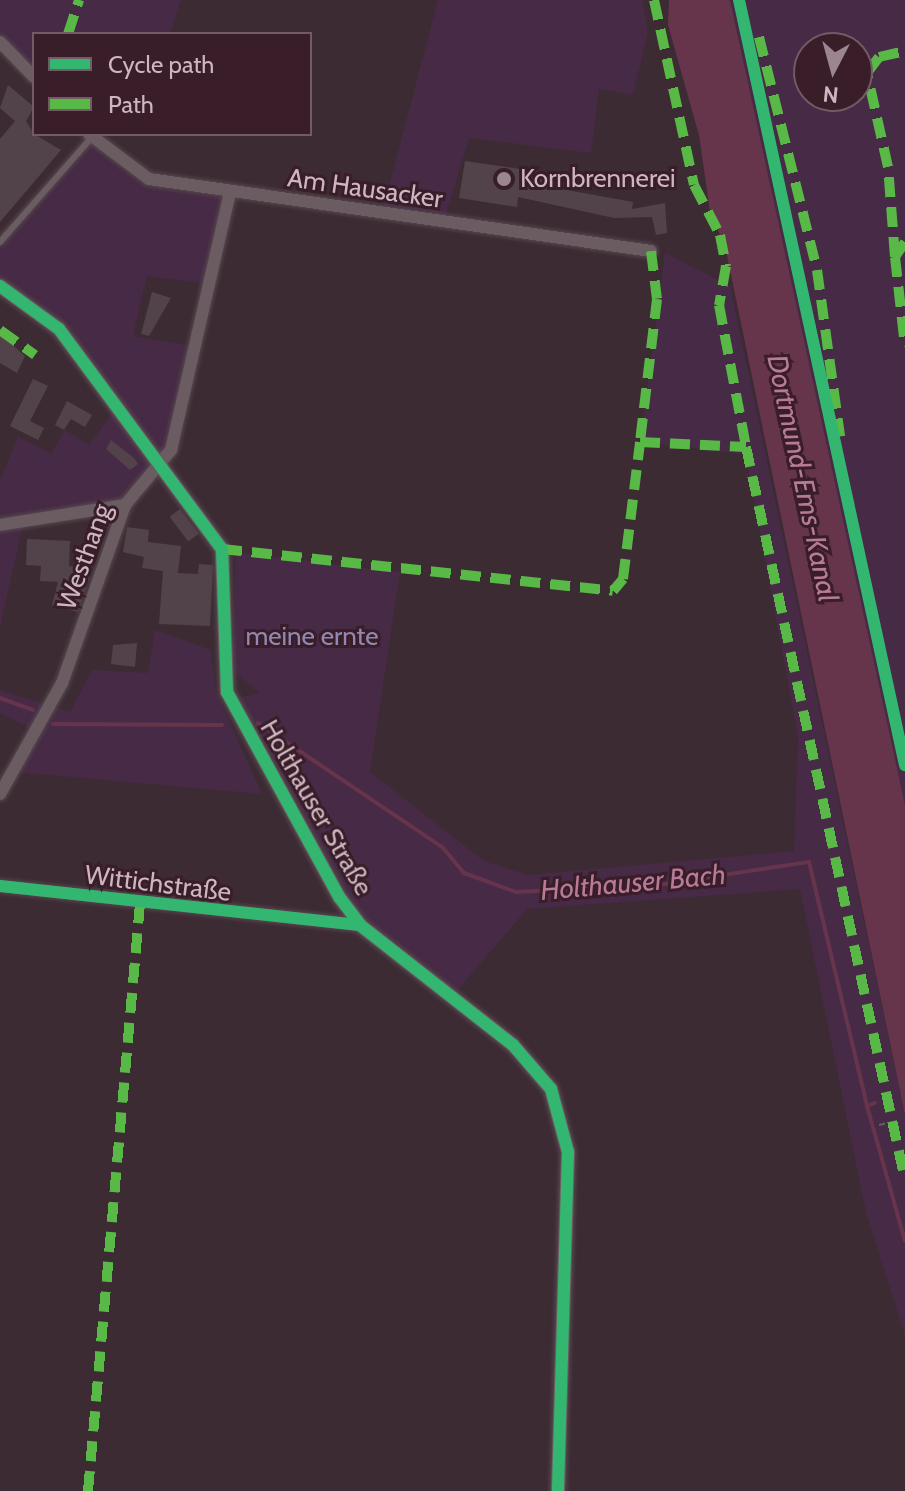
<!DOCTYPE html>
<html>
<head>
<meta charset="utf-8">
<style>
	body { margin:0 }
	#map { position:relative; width:905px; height:1491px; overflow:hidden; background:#3d2b34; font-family:Cabin,sans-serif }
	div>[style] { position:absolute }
	.green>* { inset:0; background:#472a45 }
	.water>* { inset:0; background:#66344b }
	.stream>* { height:4px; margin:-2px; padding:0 2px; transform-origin:2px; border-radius:2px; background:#66344b }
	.building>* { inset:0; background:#52434a; transform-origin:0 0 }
	.path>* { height:2px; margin-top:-1px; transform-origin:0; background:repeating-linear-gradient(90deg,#675a61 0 6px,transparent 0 12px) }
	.roads { filter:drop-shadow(0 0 2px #55484e) drop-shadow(0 0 2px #55484e) }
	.service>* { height:6px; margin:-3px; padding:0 3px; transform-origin:3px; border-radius:3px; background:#6a5c61 }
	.minor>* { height:12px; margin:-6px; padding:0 6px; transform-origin:6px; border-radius:6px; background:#6a5c61 }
	.tertiary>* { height:14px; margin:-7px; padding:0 7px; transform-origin:7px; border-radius:7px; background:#6a5c61 }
	.quiet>* { height:10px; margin-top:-5px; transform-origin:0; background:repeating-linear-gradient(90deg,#58b947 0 20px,transparent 0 30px) }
	.cycleway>* { height:12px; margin:-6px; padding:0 6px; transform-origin:6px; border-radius:6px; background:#33b770 }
	.dots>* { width:22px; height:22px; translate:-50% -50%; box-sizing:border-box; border:4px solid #391d29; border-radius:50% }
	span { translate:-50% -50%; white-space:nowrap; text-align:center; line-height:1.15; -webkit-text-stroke:6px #391d29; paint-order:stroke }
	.poi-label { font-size:26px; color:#cdb6bf }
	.left { translate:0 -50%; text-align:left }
	.street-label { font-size:26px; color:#cdb6bf }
	.park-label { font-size:26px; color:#9189b3 }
	.water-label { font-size:28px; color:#b77b97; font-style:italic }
	.legend { position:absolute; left:32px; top:32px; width:280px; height:104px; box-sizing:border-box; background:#391d29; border:2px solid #745a65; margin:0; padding:10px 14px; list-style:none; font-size:24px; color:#cdb6bf }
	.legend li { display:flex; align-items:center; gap:16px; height:40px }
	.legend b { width:40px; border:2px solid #745a65 }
	.north { position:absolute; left:793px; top:32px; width:80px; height:80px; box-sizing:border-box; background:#391d29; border:2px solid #745a65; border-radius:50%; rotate:186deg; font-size:22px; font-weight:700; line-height:32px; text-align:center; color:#cdb6bf }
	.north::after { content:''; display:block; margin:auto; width:28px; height:36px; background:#9b858e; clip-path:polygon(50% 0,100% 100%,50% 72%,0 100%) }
</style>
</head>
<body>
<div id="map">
	<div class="green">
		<i style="clip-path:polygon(0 0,181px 0,170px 34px,34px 34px,34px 77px,0 42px)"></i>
		<i style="clip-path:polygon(438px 0,642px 0,648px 32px,633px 95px,599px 89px,591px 153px,469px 138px,444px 221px,382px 213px)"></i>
		<i style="clip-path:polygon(evenodd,730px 0,905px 0,905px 805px,843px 531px,730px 0,809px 48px,857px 48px,857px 96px,809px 96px,809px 48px)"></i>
		<i style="clip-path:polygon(92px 137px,149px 179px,230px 193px,208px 284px,147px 276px,133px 336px,192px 346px,171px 450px,125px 505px,23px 525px,0 627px,0 480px,18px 437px,51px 453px,65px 430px,89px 445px,118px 405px,50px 319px,0 286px,0 242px)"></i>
		<i style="clip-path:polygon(665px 253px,730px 286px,905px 1115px,905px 1336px,866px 1212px,800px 889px,527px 909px,455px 993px,362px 921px,234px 699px,260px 693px,232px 671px,236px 552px,400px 572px,370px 772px,484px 861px,528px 875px,794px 851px,798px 736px,745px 454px,640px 442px)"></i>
		<i style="clip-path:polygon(155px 630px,211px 650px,216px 691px,262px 794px,16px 772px,34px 730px,0 713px,0 690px,70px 712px,92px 670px,148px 673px)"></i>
	</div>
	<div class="water">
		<i style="clip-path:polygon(669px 0,730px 0,905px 805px,905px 1115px,725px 246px,710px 212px,699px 135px,668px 25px)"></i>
	</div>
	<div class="stream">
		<i style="left:0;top:698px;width:35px;rotate:20deg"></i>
		<i style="left:258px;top:723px;width:223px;rotate:34deg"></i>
		<i style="left:443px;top:848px;width:33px;rotate:50deg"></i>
		<i style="left:464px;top:873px;width:55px;rotate:20.1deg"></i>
		<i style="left:516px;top:892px;width:142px;rotate:-2.8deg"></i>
		<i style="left:658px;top:885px;width:153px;rotate:-8.7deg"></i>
		<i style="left:809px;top:862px;width:251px;rotate:76.6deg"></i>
		<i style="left:53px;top:724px;width:169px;rotate:0.3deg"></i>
		<i style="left:875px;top:1103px;width:9px;rotate:159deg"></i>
		<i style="left:867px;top:1106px;width:140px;rotate:74.3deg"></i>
	</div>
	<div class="building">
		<i style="clip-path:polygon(8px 85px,34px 107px,26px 121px,34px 134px,61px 150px,0 222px,0 139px,15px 121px,0 108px)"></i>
		<i style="clip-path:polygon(465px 161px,547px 173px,545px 186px,633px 202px,632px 209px,665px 203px,667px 233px,656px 235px,652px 217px,614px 218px,518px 197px,517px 207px,459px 198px)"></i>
		<i style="clip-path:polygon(152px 292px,171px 298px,149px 336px,141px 334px)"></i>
		<i style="clip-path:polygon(0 334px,25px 356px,17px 373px,0 363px)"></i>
		<i style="clip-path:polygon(33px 379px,48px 386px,30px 421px,44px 428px,38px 440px,10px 426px)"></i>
		<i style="clip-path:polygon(67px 401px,92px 415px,85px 427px,71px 419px,64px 430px,55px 425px)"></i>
		<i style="clip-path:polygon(111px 440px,134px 458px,138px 464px,130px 470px,106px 449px)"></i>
		<i style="left:180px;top:509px;width:31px;height:13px;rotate:53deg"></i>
		<i style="clip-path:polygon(127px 527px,149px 530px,148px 542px,181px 546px,178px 573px,198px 574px,199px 564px,213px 565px,210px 626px,159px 624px,163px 571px,142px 568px,144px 557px,123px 552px)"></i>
		<i style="clip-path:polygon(27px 539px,70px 541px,69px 566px,92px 570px,78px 612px,52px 605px,58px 582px,40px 581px,41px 566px,26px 565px)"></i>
		<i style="clip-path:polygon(137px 643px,135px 667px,111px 664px,113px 645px)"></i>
	</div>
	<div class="path">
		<i style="left:879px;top:1125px;width:13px;rotate:-13deg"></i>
	</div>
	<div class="roads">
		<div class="service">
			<i style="left:0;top:242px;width:140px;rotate:-48.8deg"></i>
		</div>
		<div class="minor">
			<i style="left:0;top:42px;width:49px;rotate:45.8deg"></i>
			<i style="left:89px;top:134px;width:75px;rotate:36.9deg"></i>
			<i style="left:149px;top:179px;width:507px;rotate:8.16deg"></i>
			<i style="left:0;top:525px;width:127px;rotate:-9.1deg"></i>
			<i style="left:0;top:794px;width:127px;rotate:-60.8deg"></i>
			<i style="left:62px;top:683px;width:189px;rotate:-70.5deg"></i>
			<i style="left:125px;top:505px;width:72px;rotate:-50.1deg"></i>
			<i style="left:171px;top:450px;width:264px;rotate:-77.1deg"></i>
			<i style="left:0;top:886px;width:362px;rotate:6.2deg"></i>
		</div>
		<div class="tertiary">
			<i style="left:0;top:286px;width:73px;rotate:36.1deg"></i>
			<i style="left:59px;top:329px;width:274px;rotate:53.5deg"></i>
			<i style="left:222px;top:549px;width:143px;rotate:88deg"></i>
			<i style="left:227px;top:692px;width:235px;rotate:61.3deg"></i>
			<i style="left:340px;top:898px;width:34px;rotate:53deg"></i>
			<i style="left:360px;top:925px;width:194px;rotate:38.1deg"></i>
			<i style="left:513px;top:1045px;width:58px;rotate:49.2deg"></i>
			<i style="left:551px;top:1089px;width:65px;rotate:74.9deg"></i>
			<i style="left:568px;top:1152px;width:339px;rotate:91.7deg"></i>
		</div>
	</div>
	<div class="quiet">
		<i style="left:654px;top:0;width:189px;rotate:77.8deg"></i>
		<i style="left:694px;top:185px;width:56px;rotate:62.5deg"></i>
		<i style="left:720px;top:235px;width:32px;rotate:79deg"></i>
		<i style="left:726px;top:266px;width:40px;rotate:100deg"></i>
		<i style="left:719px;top:305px;width:145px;rotate:79.2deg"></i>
		<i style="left:746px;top:447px;width:750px;rotate:77.76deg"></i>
		<i style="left:68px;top:34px;width:36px;rotate:-72deg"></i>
		<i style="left:759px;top:37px;width:240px;rotate:76deg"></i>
		<i style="left:817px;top:270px;width:168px;rotate:82.1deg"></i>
		<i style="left:905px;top:242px;width:18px;rotate:124deg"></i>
		<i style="left:895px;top:257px;width:90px;rotate:83.6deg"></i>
		<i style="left:651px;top:251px;width:48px;rotate:82.9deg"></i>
		<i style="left:657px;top:299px;width:144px;rotate:96.8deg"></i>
		<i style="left:640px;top:442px;width:106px;rotate:2.7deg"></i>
		<i style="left:895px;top:257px;width:90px;rotate:-94.4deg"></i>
		<i style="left:888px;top:167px;width:96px;rotate:-102.6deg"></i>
		<i style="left:867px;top:73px;width:20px;rotate:-53deg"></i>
		<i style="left:879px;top:57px;width:27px;rotate:-13deg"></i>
		<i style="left:0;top:330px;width:43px;rotate:35.5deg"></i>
		<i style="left:222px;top:549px;width:393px;rotate:6.1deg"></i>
		<i style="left:613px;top:591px;width:16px;rotate:-50deg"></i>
		<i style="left:623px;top:579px;width:138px;rotate:-82.9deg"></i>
		<i style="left:88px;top:1491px;width:589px;rotate:-84.94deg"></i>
	</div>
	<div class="cycleway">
		<i style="left:739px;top:0;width:783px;rotate:77.76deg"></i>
		<i style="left:0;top:286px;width:73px;rotate:36.1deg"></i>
		<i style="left:59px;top:329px;width:274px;rotate:53.5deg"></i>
		<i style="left:222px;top:549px;width:143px;rotate:88deg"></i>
		<i style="left:227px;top:692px;width:235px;rotate:61.3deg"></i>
		<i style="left:340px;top:898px;width:34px;rotate:53deg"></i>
		<i style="left:360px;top:925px;width:194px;rotate:38.1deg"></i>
		<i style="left:513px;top:1045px;width:58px;rotate:49.2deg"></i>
		<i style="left:551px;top:1089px;width:65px;rotate:74.9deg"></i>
		<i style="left:568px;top:1152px;width:339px;rotate:91.7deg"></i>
		<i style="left:0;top:886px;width:362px;rotate:6.2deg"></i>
	</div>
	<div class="dots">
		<i style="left:504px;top:179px;background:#9b858e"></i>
	</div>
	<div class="poi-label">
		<span class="left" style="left:520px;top:179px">Kornbrennerei</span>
	</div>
	<div class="street-label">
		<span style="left:365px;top:189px;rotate:8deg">Am Hausacker</span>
		<span style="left:85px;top:557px;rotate:-70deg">Westhang</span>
		<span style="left:316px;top:808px;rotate:60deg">Holthauser Straße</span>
		<span style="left:158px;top:884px;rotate:7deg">Wittichstraße</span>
	</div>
	<div class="park-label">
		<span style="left:312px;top:637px">meine ernte</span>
	</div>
	<div class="water-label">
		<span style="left:803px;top:478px;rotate:78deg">Dortmund-Ems-Kanal</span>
		<span style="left:633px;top:882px;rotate:-5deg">Holthauser Bach</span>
	</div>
	<ul class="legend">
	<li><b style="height:10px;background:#33b770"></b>Cycle path</li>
	<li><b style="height:10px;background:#58b947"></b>Path</li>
	</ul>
	<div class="north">N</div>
</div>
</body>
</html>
